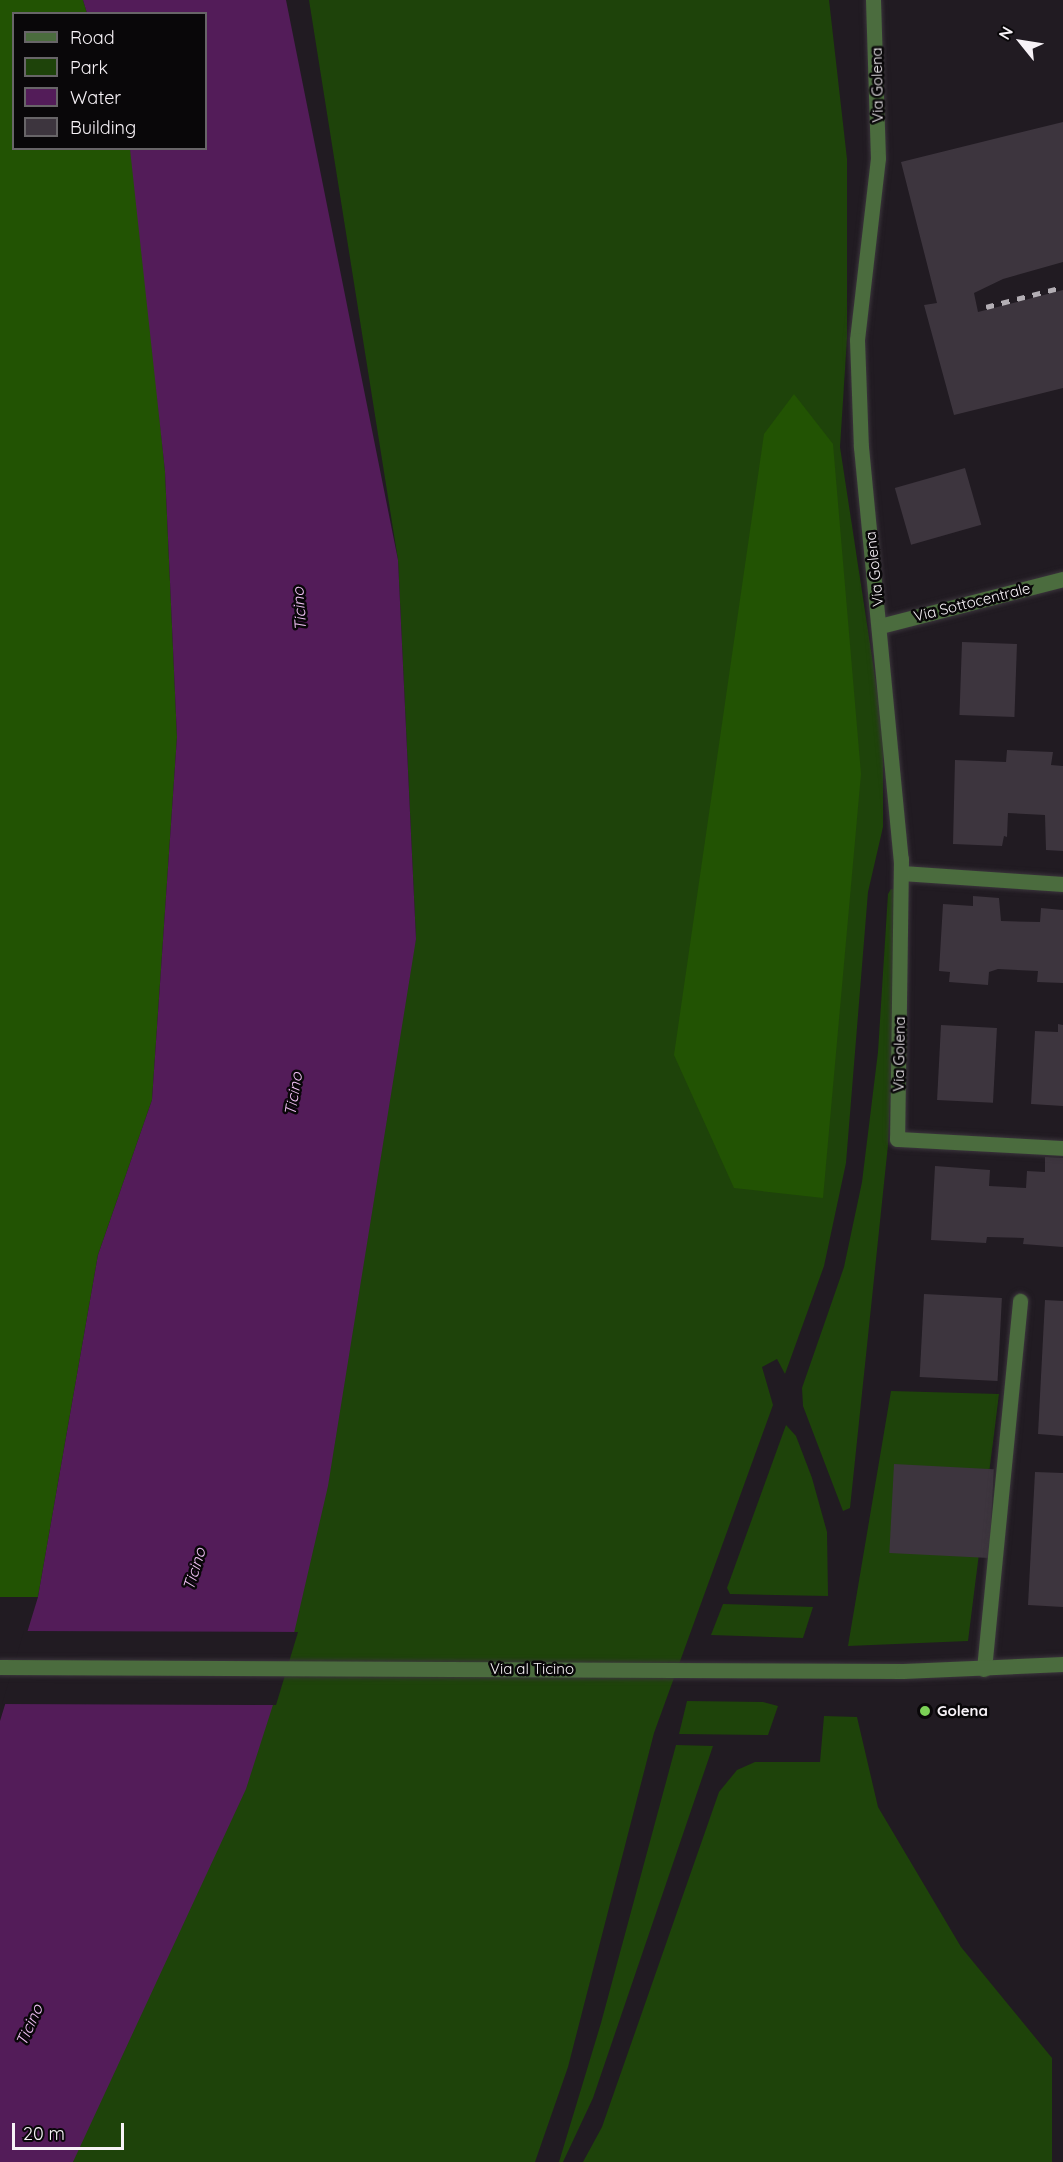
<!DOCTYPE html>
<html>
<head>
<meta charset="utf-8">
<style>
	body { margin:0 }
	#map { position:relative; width:1063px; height:2162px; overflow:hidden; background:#211b22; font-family:Quicksand,sans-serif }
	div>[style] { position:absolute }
	.green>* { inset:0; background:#1e430a }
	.forest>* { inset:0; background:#225303 }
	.water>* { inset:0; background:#531c59 }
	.pier>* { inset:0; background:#211b22 }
	.building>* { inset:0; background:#3d353e; transform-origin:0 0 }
	.roads { filter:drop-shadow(0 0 2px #3b353c) drop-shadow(0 0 2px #3b353c) }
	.lane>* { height:15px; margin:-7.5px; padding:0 7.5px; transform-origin:7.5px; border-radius:7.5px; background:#4b6c3e }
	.street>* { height:15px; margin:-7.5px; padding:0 7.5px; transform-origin:7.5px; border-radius:7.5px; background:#4b6c3e }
	.rail>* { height:4.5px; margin-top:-2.25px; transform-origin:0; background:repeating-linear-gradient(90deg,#b3aeb4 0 8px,transparent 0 16px) }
	.dots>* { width:16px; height:16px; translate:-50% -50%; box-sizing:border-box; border:3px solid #090709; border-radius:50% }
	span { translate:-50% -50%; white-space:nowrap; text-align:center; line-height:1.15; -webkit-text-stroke:5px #090709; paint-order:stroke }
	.street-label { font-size:15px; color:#f7f2f7 }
	.poi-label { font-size:15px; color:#f7f2f7; font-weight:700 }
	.left { translate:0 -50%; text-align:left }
	.water-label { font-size:16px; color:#f2c2f6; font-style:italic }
	.legend { position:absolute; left:12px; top:12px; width:195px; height:138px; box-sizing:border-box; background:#090709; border:2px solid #686568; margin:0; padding:8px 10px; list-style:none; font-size:18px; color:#f7f2f7 }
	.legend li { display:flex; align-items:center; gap:12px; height:30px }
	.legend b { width:30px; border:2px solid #686568 }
	.north { position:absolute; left:991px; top:12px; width:60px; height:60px; -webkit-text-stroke:4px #090709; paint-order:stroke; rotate:300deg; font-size:16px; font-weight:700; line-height:24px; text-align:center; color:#f7f2f7 }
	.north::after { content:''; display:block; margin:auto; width:21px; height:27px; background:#f7f2f7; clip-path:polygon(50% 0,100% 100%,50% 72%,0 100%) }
	.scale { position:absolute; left:12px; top:2123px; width:112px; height:27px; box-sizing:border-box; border:3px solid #f7f2f7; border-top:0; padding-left:8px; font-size:18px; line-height:21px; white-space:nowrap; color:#f7f2f7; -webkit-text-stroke:4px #090709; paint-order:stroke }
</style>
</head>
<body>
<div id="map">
	<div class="green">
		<i style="clip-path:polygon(309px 0,829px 0,847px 159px,847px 338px,840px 447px,883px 729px,883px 827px,868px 892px,846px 1163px,824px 1266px,785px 1374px,777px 1359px,762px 1367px,773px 1405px,654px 1733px,568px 2067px,535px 2162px,73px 2162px,416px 939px,398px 560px)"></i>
		<i style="clip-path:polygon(891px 889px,895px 890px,897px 944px,888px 1145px,850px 1508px,843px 1511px,803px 1406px,802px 1388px,844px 1267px,862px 1182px,878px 1052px,888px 894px)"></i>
		<i style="clip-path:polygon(891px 1391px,999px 1394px,968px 1641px,848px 1646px)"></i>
		<i style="clip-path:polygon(786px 1425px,796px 1436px,812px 1478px,827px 1532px,828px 1596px,730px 1594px,727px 1588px)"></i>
		<i style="clip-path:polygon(723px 1604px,813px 1607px,803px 1638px,711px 1635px)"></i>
		<i style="clip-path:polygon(687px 1701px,763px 1702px,778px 1706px,768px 1735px,679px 1734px)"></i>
		<i style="clip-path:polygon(824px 1716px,857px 1717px,878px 1807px,961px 1947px,1052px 2058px,1052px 2162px,583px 2162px,602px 2127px,719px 1792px,737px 1770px,755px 1762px,820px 1762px)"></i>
		<i style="clip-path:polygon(676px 1745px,713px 1746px,593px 2098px,563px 2162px,559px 2162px,601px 2023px)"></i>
	</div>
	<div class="forest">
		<i style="clip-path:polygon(0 0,83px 0,87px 13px,14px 14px,14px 148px,130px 149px,134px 161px,165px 471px,177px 737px,152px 1100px,98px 1255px,38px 1597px,0 1597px)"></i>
		<i style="clip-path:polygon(794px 394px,833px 444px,861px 774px,823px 1198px,734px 1188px,674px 1055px,764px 434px)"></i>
	</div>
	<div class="water">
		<i style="clip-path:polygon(83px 0,286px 0,398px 560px,416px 939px,328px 1486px,289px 1655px,246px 1789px,73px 2162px,0 2162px,0 1721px,38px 1597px,98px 1255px,152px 1100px,177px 737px,165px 471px,130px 149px,206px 148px,206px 14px,87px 13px)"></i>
	</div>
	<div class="pier">
		<i style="clip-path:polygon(24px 1631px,298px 1632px,276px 1705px,2px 1704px)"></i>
	</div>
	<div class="building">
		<i style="clip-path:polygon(1063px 122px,1063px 262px,1003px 279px,974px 293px,978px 312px,1063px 290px,1063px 388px,954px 415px,924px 305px,937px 303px,901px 162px)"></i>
		<i style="left:965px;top:468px;width:59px;height:73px;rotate:74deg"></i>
		<i style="left:962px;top:642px;width:55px;height:73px;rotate:2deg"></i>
		<i style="clip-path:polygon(1007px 750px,1053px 752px,1051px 765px,1063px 766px,1063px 851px,1046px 850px,1045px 815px,1008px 813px,1007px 837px,1004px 836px,1002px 846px,953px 844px,955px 760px,1006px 762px)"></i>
		<i style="clip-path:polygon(973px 896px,999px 898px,1001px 921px,1040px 922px,1041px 908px,1063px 910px,1063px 983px,1037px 982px,1038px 971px,998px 969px,989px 972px,988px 985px,949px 982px,950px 972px,939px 971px,943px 904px,973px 906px)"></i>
		<i style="clip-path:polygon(1058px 1024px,1063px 1025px,1063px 1106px,1031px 1104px,1035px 1031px,1058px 1032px)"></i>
		<i style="left:941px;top:1025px;width:56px;height:75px;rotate:3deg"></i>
		<i style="clip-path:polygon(1045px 1157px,1063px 1158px,1063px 1247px,1023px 1244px,1024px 1238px,987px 1237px,986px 1243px,931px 1240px,935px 1166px,990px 1170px,989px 1186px,1026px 1188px,1027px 1171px,1045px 1172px)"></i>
		<i style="left:924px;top:1294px;width:78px;height:83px;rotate:3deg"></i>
		<i style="clip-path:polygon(1045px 1300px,1063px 1301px,1063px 1436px,1038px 1434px)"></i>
		<i style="left:894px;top:1464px;width:100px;height:89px;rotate:3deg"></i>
		<i style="clip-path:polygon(1035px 1472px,1063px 1473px,1063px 1607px,1028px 1605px)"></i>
	</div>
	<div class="roads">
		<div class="lane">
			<i style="left:902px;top:873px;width:161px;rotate:3.9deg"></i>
			<i style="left:897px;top:1139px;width:166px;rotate:3.1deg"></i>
			<i style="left:984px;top:1669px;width:370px;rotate:-84.4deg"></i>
		</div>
		<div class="street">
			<i style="left:873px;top:0;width:158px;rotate:88.2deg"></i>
			<i style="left:878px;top:158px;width:183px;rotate:96.6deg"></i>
			<i style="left:857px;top:340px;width:107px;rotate:87.9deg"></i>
			<i style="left:861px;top:447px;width:414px;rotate:84.5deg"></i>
			<i style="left:901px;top:859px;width:280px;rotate:90.8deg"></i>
			<i style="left:880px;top:626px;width:189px;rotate:-14.4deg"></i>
			<i style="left:0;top:1667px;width:903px;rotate:0.25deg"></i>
			<i style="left:903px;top:1671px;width:160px;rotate:-2.5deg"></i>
		</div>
	</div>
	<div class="rail">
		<i style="left:986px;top:307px;width:80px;rotate:-14.6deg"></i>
	</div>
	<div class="dots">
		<i style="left:925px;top:1711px;background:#7bd156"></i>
	</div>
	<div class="street-label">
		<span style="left:877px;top:85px;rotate:-91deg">Via Golena</span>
		<span style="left:874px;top:569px;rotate:-96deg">Via Golena</span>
		<span style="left:972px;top:602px;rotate:-14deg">Via Sottocentrale</span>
		<span style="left:899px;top:1054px;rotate:-89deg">Via Golena</span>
		<span style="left:532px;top:1669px">Via al Ticino</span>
	</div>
	<div class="poi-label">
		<span class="left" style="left:937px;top:1711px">Golena</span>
	</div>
	<div class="water-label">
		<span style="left:299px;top:609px;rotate:-94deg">Ticino</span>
		<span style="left:293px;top:1094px;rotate:-81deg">Ticino</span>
		<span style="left:194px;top:1569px;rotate:-73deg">Ticino</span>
		<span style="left:29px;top:2025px;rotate:-66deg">Ticino</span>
	</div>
	<ul class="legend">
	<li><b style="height:8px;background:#4b6c3e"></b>Road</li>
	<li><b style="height:16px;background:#1e430a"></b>Park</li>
	<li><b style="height:16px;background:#531c59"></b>Water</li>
	<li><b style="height:16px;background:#3d353e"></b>Building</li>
	</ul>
	<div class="north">N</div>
	<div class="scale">20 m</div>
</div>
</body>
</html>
